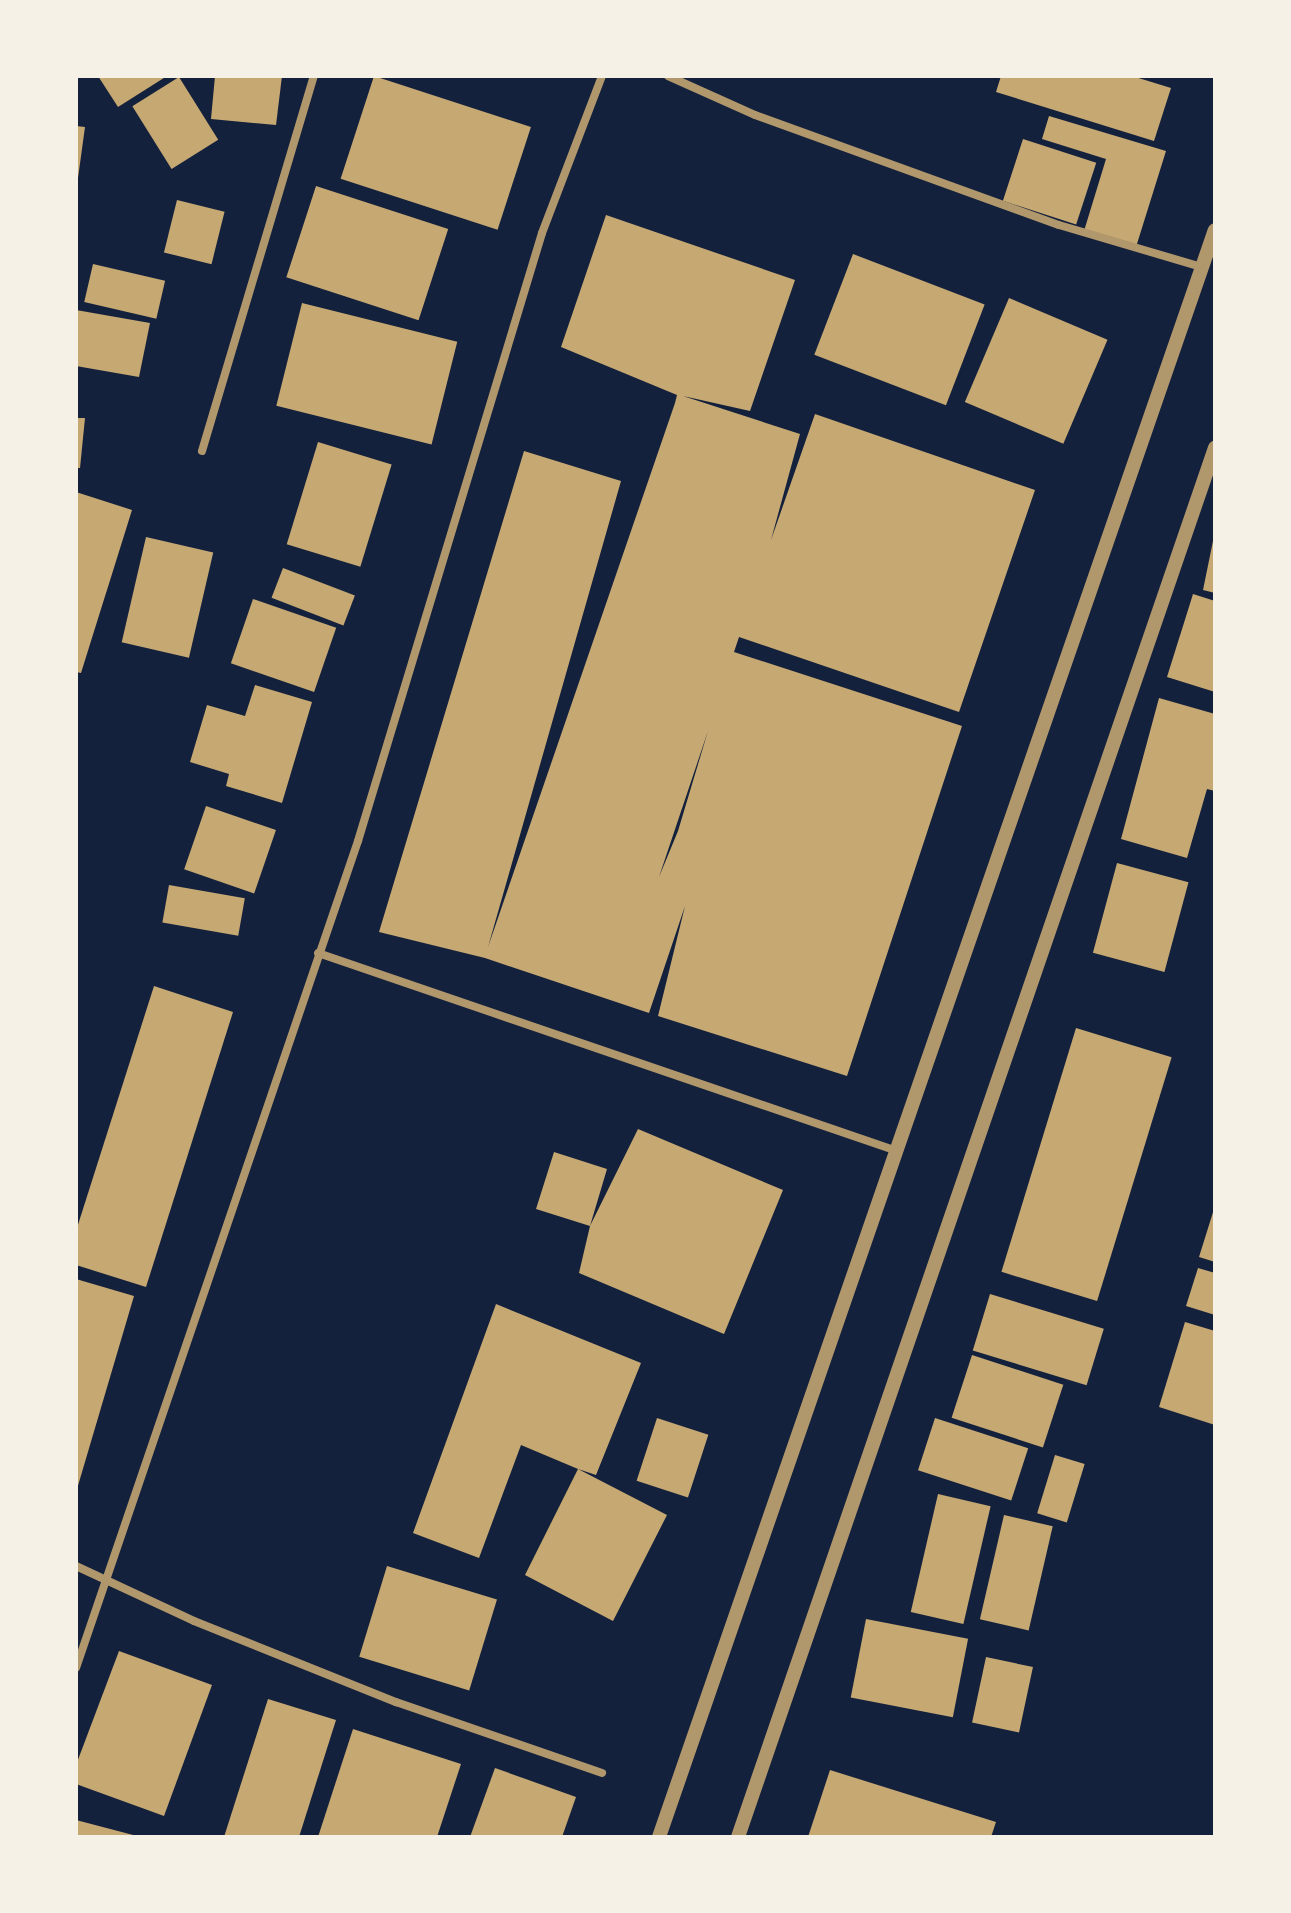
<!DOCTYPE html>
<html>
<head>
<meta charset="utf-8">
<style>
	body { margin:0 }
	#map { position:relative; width:1291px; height:1913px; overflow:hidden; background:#14213d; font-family:"Source Sans 3",sans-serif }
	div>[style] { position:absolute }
	.building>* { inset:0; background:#c6a872; transform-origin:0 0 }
	.minor>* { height:8px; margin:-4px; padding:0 4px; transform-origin:4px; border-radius:4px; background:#b1986c }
	.tertiary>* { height:14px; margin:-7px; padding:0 7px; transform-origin:7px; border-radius:7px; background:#b1986c }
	span { translate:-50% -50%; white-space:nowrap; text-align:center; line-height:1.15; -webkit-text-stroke:7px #f6f1e7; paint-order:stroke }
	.frame { position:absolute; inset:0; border:78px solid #f6f1e7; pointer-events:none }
</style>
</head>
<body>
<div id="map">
	<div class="building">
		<i style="clip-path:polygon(98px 76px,167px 76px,118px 107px)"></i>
		<i style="clip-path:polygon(215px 76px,282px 76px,276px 125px,211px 119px)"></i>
		<i style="left:374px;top:76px;width:165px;height:108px;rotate:18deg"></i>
		<i style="clip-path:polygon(1001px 76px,1132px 76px,1171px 88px,1154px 141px,996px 92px)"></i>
		<i style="left:179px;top:77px;width:74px;height:55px;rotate:58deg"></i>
		<i style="clip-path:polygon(1049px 116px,1166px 151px,1136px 247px,1084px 231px,1106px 159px,1042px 139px)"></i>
		<i style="clip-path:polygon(76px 126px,85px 127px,78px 178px,76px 178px)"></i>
		<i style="left:1023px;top:139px;width:77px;height:65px;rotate:18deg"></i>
		<i style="left:316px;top:186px;width:139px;height:96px;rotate:18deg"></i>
		<i style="left:177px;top:200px;width:49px;height:54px;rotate:14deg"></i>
		<i style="clip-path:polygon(evenodd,606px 215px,795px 280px,750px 411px,683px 396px,800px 434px,771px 540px,815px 414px,1035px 490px,959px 712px,739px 637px,734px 652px,962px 726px,847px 1076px,658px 1016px,685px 906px,649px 1013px,485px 958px,379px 932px,524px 451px,621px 481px,488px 947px,675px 403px,677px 395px,561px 347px,606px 215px,708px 731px,678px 831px,659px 877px,708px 731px)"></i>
		<i style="left:853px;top:254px;width:141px;height:108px;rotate:21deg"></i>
		<i style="left:93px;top:264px;width:74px;height:39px;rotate:13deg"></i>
		<i style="left:1009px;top:298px;width:107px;height:113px;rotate:23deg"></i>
		<i style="left:302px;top:303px;width:160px;height:106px;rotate:14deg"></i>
		<i style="clip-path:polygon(76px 310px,150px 323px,139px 377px,76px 366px)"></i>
		<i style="clip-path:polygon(76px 418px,85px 418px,80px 468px,76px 468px)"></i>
		<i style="left:318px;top:442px;width:77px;height:107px;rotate:17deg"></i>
		<i style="clip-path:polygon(76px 492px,132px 510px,81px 673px,76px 672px)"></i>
		<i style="clip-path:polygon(1214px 536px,1215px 536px,1215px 593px,1203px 590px)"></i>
		<i style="left:146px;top:537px;width:69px;height:108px;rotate:13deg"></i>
		<i style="left:283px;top:568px;width:77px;height:32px;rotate:21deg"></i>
		<i style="clip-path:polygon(1193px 594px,1215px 601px,1215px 692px,1167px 677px)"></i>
		<i style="left:253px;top:599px;width:88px;height:68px;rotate:19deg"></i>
		<i style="clip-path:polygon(255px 685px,312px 702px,282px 803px,226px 786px,229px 774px,190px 762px,207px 705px,245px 716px)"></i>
		<i style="clip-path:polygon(1159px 698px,1215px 714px,1215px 791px,1207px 789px,1187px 858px,1121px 839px)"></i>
		<i style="left:206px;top:806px;width:74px;height:67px;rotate:19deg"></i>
		<i style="left:1117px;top:863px;width:74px;height:93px;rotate:15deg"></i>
		<i style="left:169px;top:885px;width:77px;height:38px;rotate:10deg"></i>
		<i style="clip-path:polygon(154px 986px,233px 1012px,146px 1287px,76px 1265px,76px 1231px)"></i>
		<i style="left:1076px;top:1028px;width:100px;height:255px;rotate:17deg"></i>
		<i style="clip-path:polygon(638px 1129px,783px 1190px,724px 1334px,579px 1273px,590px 1226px,536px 1209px,554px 1152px,607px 1169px,590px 1226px)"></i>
		<i style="clip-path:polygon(1214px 1209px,1215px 1209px,1215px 1262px,1199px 1257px)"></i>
		<i style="clip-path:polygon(1198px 1268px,1215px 1273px,1215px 1315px,1186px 1306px)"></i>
		<i style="clip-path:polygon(76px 1279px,134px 1296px,77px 1489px,76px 1489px)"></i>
		<i style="left:990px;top:1294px;width:119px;height:59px;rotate:17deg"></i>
		<i style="clip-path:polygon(496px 1304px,641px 1363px,596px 1475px,578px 1469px,667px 1515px,613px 1621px,525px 1575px,578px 1469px,521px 1445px,479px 1558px,413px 1533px)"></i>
		<i style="clip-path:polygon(1185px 1322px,1215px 1331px,1215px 1425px,1159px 1407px)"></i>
		<i style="left:972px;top:1355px;width:96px;height:66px;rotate:18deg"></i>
		<i style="left:657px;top:1418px;width:54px;height:66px;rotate:18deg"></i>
		<i style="left:935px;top:1418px;width:98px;height:55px;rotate:18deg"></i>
		<i style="left:1055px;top:1455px;width:31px;height:61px;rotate:17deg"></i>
		<i style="left:938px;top:1494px;width:54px;height:121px;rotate:13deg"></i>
		<i style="left:1004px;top:1515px;width:50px;height:107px;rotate:13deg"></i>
		<i style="left:387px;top:1566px;width:115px;height:95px;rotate:17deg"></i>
		<i style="left:866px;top:1619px;width:104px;height:80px;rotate:11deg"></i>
		<i style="clip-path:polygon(119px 1651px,212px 1685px,164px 1816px,76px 1784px,76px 1765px)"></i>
		<i style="left:986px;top:1657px;width:48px;height:67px;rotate:12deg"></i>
		<i style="clip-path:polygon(268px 1699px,336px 1720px,299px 1837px,224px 1837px)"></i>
		<i style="clip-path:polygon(353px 1729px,461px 1764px,437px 1837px,318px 1837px)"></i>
		<i style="clip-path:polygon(495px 1768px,576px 1797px,562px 1837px,470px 1837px)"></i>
		<i style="clip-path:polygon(830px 1770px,996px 1822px,991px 1837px,808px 1837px)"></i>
		<i style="clip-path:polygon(76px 1820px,137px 1836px,137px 1837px,76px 1837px)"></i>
	</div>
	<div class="minor">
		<i style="left:668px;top:76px;width:95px;rotate:24.1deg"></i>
		<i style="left:755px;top:115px;width:323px;rotate:19.9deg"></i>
		<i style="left:1059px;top:225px;width:149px;rotate:16.4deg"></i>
		<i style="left:202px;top:451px;width:391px;rotate:-73.4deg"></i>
		<i style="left:318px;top:953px;width:612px;rotate:18.88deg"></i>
		<i style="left:76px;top:1566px;width:130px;rotate:25deg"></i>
		<i style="left:194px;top:1621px;width:218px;rotate:21.9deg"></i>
		<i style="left:396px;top:1702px;width:218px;rotate:19deg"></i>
		<i style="left:76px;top:1668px;width:874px;rotate:-71.17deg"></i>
		<i style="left:358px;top:841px;width:635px;rotate:-73.16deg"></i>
		<i style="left:542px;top:233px;width:168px;rotate:-69.1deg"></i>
	</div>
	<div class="tertiary">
		<i style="left:659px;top:1837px;width:1700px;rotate:-70.92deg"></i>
		<i style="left:738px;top:1837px;width:1469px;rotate:-71.05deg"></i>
	</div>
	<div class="frame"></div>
</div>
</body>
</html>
